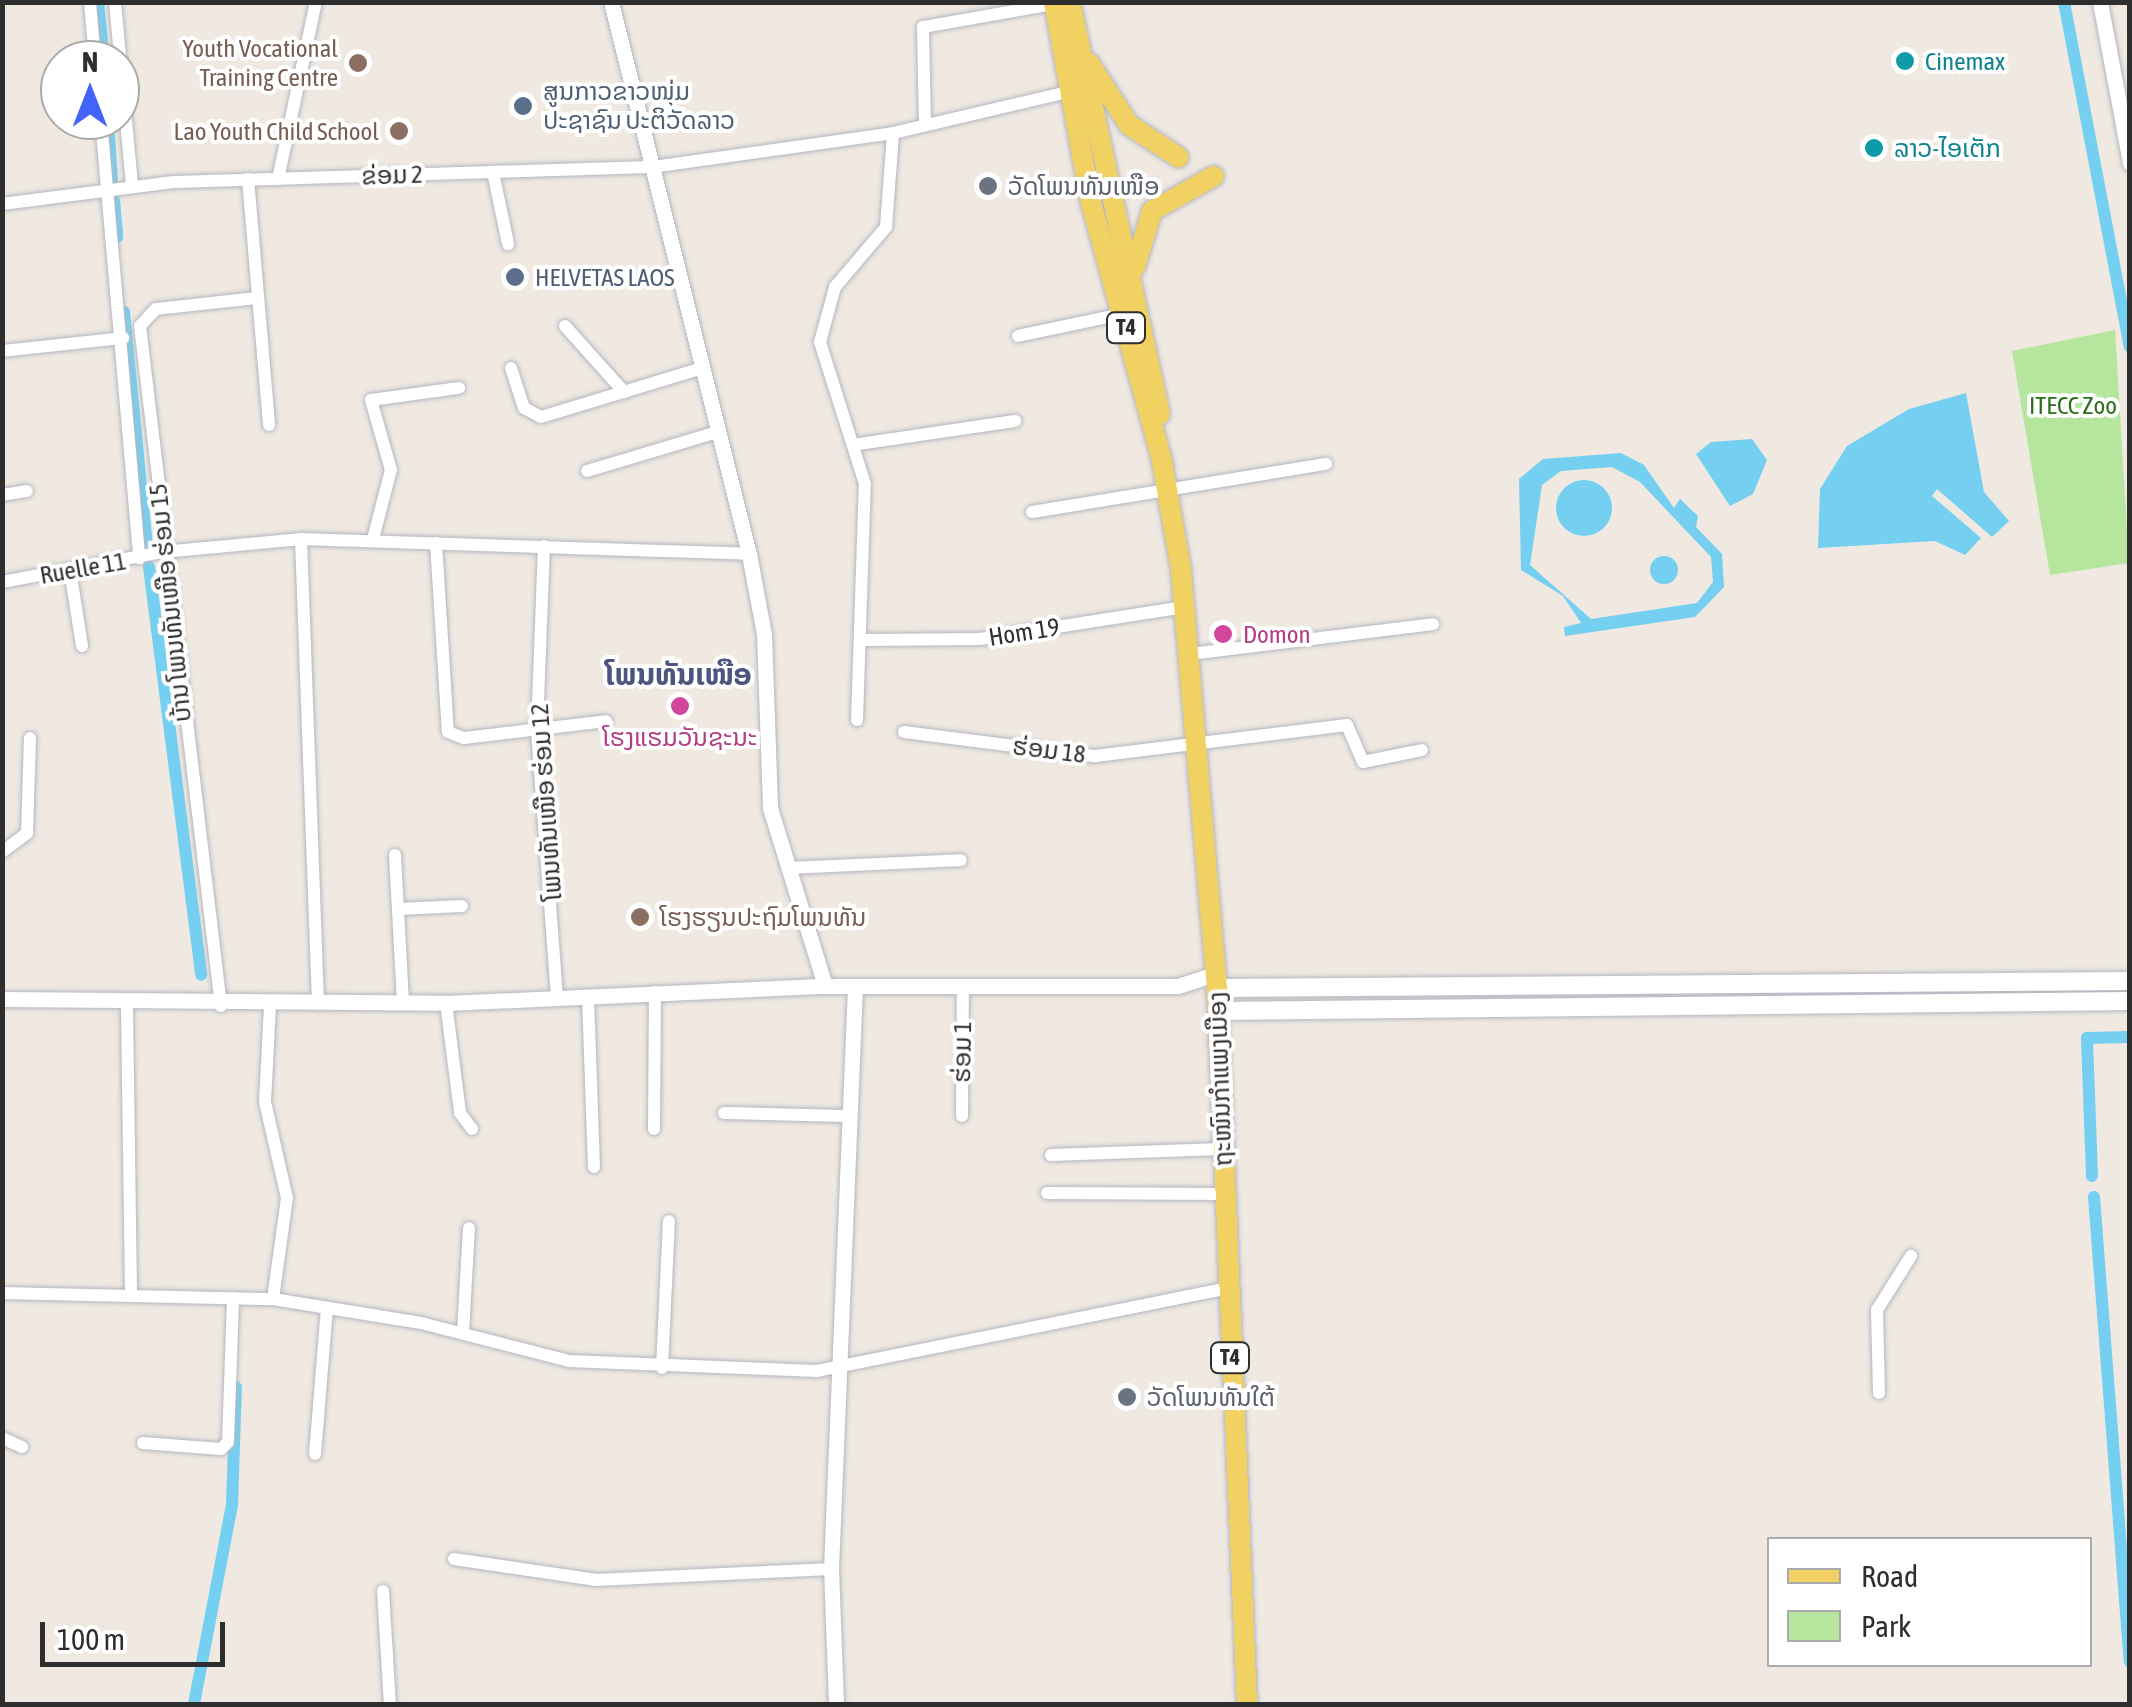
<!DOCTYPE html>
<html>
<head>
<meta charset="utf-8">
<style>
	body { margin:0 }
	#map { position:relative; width:2132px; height:1707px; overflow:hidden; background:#efe9e1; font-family:"Asap Condensed","Noto Sans Lao",sans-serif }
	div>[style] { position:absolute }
	.green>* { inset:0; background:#b6e59e }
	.water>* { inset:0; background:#75cff0 }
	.round { border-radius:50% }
	.canal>* { height:12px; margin:-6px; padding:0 6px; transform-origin:6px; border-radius:6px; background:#75cff0 }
	.roads { filter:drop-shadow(0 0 2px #b4b7c1) drop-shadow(0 0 2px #b4b7c1) }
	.minor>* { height:12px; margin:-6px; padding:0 6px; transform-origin:6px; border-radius:6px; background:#fff }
	.tertiary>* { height:15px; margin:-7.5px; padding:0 7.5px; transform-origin:7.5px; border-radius:7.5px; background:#fff }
	.secondary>* { height:18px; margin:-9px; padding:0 9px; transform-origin:9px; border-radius:9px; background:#fff }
	.primary>* { height:20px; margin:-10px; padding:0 10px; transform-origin:10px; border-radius:10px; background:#f2d163 }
	.dots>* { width:28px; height:28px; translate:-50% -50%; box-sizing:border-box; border:5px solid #fff; border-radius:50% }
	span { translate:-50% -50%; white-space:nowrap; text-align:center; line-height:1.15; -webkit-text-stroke:8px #fff; paint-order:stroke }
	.shield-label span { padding:2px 8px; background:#fff; border:2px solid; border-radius:8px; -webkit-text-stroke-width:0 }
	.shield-label { font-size:22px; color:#2e2e2e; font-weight:700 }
	.education-label { font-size:25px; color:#785e54 }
	.right { translate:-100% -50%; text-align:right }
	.left { translate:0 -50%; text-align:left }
	.culture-label { font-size:25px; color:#0d838f }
	.service-label { font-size:25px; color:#4e5e75 }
	.street-label { font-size:25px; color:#2e2e2e }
	.worship-label { font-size:25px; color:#5b616d }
	.park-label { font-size:25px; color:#2c6e1b }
	.hotel-label { font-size:25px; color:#b23c85 }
	.quarter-label { font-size:30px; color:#4d5680; font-weight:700 }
	.frame { position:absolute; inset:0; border:5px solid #2e2e2e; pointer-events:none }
	.legend { position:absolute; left:1767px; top:1537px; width:325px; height:130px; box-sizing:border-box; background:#fff; border:2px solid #ababab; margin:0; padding:12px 18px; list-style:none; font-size:30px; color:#2e2e2e }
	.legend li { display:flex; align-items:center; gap:20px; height:50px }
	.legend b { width:50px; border:2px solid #ababab }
	.north { position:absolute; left:40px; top:40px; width:100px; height:100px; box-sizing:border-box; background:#fff; border:2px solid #ababab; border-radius:50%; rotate:0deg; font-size:28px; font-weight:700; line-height:40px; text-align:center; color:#2e2e2e }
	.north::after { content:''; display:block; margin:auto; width:35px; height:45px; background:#4264fb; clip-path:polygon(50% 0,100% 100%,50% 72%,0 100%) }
	.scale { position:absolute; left:40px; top:1622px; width:185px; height:45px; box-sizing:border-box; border:5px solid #2e2e2e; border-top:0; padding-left:12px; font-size:30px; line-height:35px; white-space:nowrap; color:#2e2e2e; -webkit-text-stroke:8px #fff; paint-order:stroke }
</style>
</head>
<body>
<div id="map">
	<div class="green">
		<i style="clip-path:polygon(2115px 330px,2129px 563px,2050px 575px,2012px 351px)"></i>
	</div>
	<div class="water">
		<i style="clip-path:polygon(1966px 393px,1984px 492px,2009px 521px,1992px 537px,1937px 489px,1932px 496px,1981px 538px,1965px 555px,1935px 541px,1818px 548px,1820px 489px,1847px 446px,1909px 409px)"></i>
		<i style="clip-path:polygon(1752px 439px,1767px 460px,1753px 494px,1730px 506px,1696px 454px,1711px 442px)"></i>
		<i style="clip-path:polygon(evenodd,1621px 453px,1644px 465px,1674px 508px,1680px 499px,1698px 516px,1696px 527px,1722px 554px,1724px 587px,1695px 617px,1565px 636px,1564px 627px,1581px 623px,1563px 596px,1521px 570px,1519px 479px,1543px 459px,1621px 453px,1612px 467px,1640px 482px,1711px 557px,1713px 582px,1697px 603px,1591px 619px,1530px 565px,1542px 485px,1561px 471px,1612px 467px)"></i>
		<i class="round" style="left:1556px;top:480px;width:56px;height:56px"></i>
		<i class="round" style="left:1650px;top:556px;width:28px;height:28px"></i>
	</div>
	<div class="canal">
		<i style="left:98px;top:2px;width:58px;rotate:84.1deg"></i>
		<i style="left:2064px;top:2px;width:351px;rotate:79.2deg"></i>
		<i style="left:108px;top:120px;width:62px;rotate:86.3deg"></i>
		<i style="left:114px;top:200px;width:37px;rotate:85deg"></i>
		<i style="left:124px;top:312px;width:235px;rotate:84.4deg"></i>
		<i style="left:149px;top:567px;width:411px;rotate:82.7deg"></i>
		<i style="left:2092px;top:1176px;width:138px;rotate:-92.1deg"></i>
		<i style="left:2087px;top:1038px;width:43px;rotate:-1.3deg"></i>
		<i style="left:2094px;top:1197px;width:466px;rotate:85.6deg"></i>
		<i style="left:194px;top:1704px;width:203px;rotate:-79.2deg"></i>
		<i style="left:232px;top:1505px;width:118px;rotate:-88.1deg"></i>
	</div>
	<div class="roads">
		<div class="minor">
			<i style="left:90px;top:2px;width:58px;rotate:85.1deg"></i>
			<i style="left:115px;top:2px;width:186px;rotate:84.7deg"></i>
			<i style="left:101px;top:120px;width:440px;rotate:85deg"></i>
			<i style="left:925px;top:125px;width:98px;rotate:-91.2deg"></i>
			<i style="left:923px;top:27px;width:133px;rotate:-10deg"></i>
			<i style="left:493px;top:172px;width:74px;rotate:78.2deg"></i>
			<i style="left:248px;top:179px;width:247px;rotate:85.1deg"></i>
			<i style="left:278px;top:179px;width:181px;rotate:-77.9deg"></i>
			<i style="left:2px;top:204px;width:173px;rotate:-7.3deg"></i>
			<i style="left:174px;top:182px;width:478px;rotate:-1.8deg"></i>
			<i style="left:652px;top:167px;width:243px;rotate:-8deg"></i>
			<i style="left:893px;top:133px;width:180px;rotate:-13.2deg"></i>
			<i style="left:565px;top:326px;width:89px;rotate:48.2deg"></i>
			<i style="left:1018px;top:336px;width:106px;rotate:-11.9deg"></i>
			<i style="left:2px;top:351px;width:122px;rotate:-6.1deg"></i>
			<i style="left:511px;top:368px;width:42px;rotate:72deg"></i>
			<i style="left:524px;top:408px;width:19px;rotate:28deg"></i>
			<i style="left:541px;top:417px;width:168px;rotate:-16.9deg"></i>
			<i style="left:859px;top:444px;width:158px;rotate:-8.4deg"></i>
			<i style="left:587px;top:471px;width:137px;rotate:-16.6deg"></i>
			<i style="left:2px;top:495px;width:25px;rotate:-9deg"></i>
			<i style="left:1032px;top:512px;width:298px;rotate:-9.3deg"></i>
			<i style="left:301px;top:539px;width:465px;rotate:87.9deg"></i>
			<i style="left:373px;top:539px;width:71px;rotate:-75.4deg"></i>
			<i style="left:391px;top:470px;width:73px;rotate:-105.9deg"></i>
			<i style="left:371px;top:400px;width:89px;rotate:-7.8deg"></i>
			<i style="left:436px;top:543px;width:189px;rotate:86.4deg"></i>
			<i style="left:448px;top:732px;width:17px;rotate:21deg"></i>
			<i style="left:464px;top:738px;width:143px;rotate:-6.8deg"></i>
			<i style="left:544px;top:546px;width:185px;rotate:92.2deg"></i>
			<i style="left:537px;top:731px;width:268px;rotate:85.7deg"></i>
			<i style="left:70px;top:570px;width:77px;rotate:81deg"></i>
			<i style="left:2px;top:582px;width:164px;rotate:-10.6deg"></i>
			<i style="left:163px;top:552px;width:139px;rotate:-5.4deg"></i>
			<i style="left:301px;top:539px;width:448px;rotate:1.9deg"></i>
			<i style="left:862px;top:640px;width:118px;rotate:-0.5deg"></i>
			<i style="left:980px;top:639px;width:207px;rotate:-8.9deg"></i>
			<i style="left:1190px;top:654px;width:245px;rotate:-7deg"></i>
			<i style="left:857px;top:720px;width:236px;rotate:-88.1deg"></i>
			<i style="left:865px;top:484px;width:149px;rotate:-107.6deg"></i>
			<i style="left:820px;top:342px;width:57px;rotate:-74.7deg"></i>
			<i style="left:835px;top:287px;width:79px;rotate:-49.6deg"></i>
			<i style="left:886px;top:227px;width:94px;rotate:-85.7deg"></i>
			<i style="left:904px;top:732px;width:193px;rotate:7.2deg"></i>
			<i style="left:1095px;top:756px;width:254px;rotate:-7deg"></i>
			<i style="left:1347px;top:725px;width:40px;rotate:66.6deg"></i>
			<i style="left:1363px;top:762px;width:60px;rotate:-11.5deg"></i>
			<i style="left:2px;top:852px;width:31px;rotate:-37deg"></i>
			<i style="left:27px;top:833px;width:95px;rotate:-88.2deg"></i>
			<i style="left:395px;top:855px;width:148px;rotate:86.9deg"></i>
			<i style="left:788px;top:868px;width:173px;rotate:-2.6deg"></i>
			<i style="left:398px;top:909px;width:64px;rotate:-2.7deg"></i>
			<i style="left:588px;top:996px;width:171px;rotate:88deg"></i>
			<i style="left:446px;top:1003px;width:111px;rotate:82.7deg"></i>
			<i style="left:460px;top:1113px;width:20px;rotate:53deg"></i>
			<i style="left:221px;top:1006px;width:685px;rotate:-96.79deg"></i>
			<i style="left:140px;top:326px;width:23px;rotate:-47deg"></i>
			<i style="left:156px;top:309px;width:102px;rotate:-6.2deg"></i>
			<i style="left:270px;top:1006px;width:96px;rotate:93deg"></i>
			<i style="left:265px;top:1102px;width:98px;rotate:77.1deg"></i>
			<i style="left:287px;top:1198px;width:102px;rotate:97.9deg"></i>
			<i style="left:127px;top:1007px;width:284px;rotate:89.2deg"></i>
			<i style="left:724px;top:1113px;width:125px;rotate:1.4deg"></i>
			<i style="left:962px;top:1116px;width:129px;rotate:-89.6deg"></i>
			<i style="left:654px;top:1129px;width:137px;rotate:-89.6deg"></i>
			<i style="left:1051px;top:1155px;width:169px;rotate:-2deg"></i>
			<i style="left:1047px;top:1193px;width:179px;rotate:0.3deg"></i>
			<i style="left:2px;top:1293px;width:271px;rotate:1.3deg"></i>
			<i style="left:273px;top:1299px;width:150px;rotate:9.2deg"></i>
			<i style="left:421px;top:1323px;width:153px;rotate:14.4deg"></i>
			<i style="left:569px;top:1361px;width:248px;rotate:2.3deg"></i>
			<i style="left:817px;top:1371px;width:419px;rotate:-11.4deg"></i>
			<i style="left:463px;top:1332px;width:104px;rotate:-86.7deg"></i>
			<i style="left:662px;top:1368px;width:147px;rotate:-87.3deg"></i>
			<i style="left:1879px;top:1393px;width:83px;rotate:-91.4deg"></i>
			<i style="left:1877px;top:1310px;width:64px;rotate:-57.8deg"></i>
			<i style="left:2px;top:1438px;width:22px;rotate:24deg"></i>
			<i style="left:143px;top:1443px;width:78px;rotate:4.4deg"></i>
			<i style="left:221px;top:1449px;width:10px;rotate:-45deg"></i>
			<i style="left:228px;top:1442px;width:144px;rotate:-88deg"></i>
			<i style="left:315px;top:1454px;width:146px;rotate:-85.3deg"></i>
			<i style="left:454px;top:1559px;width:144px;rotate:8.4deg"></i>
			<i style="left:596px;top:1580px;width:235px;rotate:-2.7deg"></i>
			<i style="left:383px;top:1591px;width:113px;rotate:86.5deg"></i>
		</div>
		<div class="tertiary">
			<i style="left:611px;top:2px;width:569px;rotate:75.96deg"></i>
			<i style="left:749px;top:554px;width:81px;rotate:79.4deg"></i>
			<i style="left:764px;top:634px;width:174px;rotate:88deg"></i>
			<i style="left:770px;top:808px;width:186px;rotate:72.8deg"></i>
			<i style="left:2100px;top:2px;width:164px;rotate:79.4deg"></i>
			<i style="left:2px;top:999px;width:444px;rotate:0.5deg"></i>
			<i style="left:446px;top:1003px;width:379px;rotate:-2.6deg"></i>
			<i style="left:825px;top:986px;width:353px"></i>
			<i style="left:1178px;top:986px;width:39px;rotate:-18deg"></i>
			<i style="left:836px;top:1704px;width:135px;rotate:-92.1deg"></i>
			<i style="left:831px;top:1569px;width:583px;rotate:-87.64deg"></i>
		</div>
		<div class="secondary">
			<i style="left:1217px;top:988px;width:913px;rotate:-0.44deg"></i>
			<i style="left:1217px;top:1011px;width:913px;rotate:-0.63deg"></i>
		</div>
		<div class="primary">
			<i style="left:1054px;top:2px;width:200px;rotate:79.6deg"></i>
			<i style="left:1090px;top:199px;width:267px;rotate:74.6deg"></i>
			<i style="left:1161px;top:456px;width:116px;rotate:80deg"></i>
			<i style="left:1181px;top:570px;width:420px;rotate:85.1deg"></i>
			<i style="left:1217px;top:988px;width:717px;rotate:87.6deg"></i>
			<i style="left:1070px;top:2px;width:422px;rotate:77.7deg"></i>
			<i style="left:1089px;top:63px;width:74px;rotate:57.2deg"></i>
			<i style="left:1129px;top:125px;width:59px;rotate:33.1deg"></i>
			<i style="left:1135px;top:267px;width:59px;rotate:-73.1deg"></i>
			<i style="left:1152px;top:211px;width:71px;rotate:-29.4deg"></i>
		</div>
	</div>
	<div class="dots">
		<i style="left:1905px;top:61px;background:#0f9aa8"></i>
		<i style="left:358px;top:63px;background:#8d6e63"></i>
		<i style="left:523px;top:106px;background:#5c6f8a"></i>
		<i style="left:399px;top:131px;background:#8d6e63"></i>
		<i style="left:1874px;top:148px;background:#0f9aa8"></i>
		<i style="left:988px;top:186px;background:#6b7280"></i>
		<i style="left:515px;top:277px;background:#5c6f8a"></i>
		<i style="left:1223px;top:634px;background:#d1479c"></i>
		<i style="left:680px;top:706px;background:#d1479c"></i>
		<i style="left:640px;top:917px;background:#8d6e63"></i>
		<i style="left:1127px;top:1397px;background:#6b7280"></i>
	</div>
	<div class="shield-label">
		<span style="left:1126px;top:328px">T4</span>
		<span style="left:1230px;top:1358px">T4</span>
	</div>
	<div class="education-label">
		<span class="right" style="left:338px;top:63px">Youth Vocational<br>Training Centre</span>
		<span class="right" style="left:379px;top:131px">Lao Youth Child School</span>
		<span class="left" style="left:660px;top:917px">ໂຮງຮຽນປະຖົມໂພນທັນ</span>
	</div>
	<div class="culture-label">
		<span class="left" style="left:1925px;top:61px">Cinemax</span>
		<span class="left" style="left:1894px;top:148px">ລາວ-ໄອເຕັກ</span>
	</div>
	<div class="service-label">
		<span class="left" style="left:543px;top:106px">ສູນກາວຂາວໜຸ່ມ<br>ປະຊາຊົນ ປະຕິວັດລາວ</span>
		<span class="left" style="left:535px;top:277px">HELVETAS LAOS</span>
	</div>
	<div class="street-label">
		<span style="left:392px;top:175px;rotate:-2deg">ຂ່ອມ 2</span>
		<span style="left:83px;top:568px;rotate:-10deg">Ruelle 11</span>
		<span style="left:170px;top:603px;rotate:-96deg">ບ້ານ ໂພນທັນເໜືອ ຮ່ອມ 15</span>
		<span style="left:1024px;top:632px;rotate:-9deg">Hom 19</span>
		<span style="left:1049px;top:750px;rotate:7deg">ຮ່ອມ 18</span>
		<span style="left:546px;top:802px;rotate:-94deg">ໂພນທັນເໜືອ ຮ່ອມ 12</span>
		<span style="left:962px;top:1052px;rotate:-89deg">ຮ່ອມ 1</span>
		<span style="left:1220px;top:1079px;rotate:-92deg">ຖະໜົນກຳແພງເມືອງ</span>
	</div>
	<div class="worship-label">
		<span class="left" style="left:1008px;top:186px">ວັດໂພນທັນເໜືອ</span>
		<span class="left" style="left:1147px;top:1397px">ວັດໂພນທັນໃຕ້</span>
	</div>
	<div class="park-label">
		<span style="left:2073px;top:405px">ITECC Zoo</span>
	</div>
	<div class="hotel-label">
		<span class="left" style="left:1243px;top:634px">Domon</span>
		<span style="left:680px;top:737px">ໂຮງແຮມວັນຊະນະ</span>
	</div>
	<div class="quarter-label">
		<span style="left:678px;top:674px">ໂພນທັນເໜືອ</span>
	</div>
	<div class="frame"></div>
	<ul class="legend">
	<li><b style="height:12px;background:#f2d163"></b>Road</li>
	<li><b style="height:28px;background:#b6e59e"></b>Park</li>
	</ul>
	<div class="north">N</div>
	<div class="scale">100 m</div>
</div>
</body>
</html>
